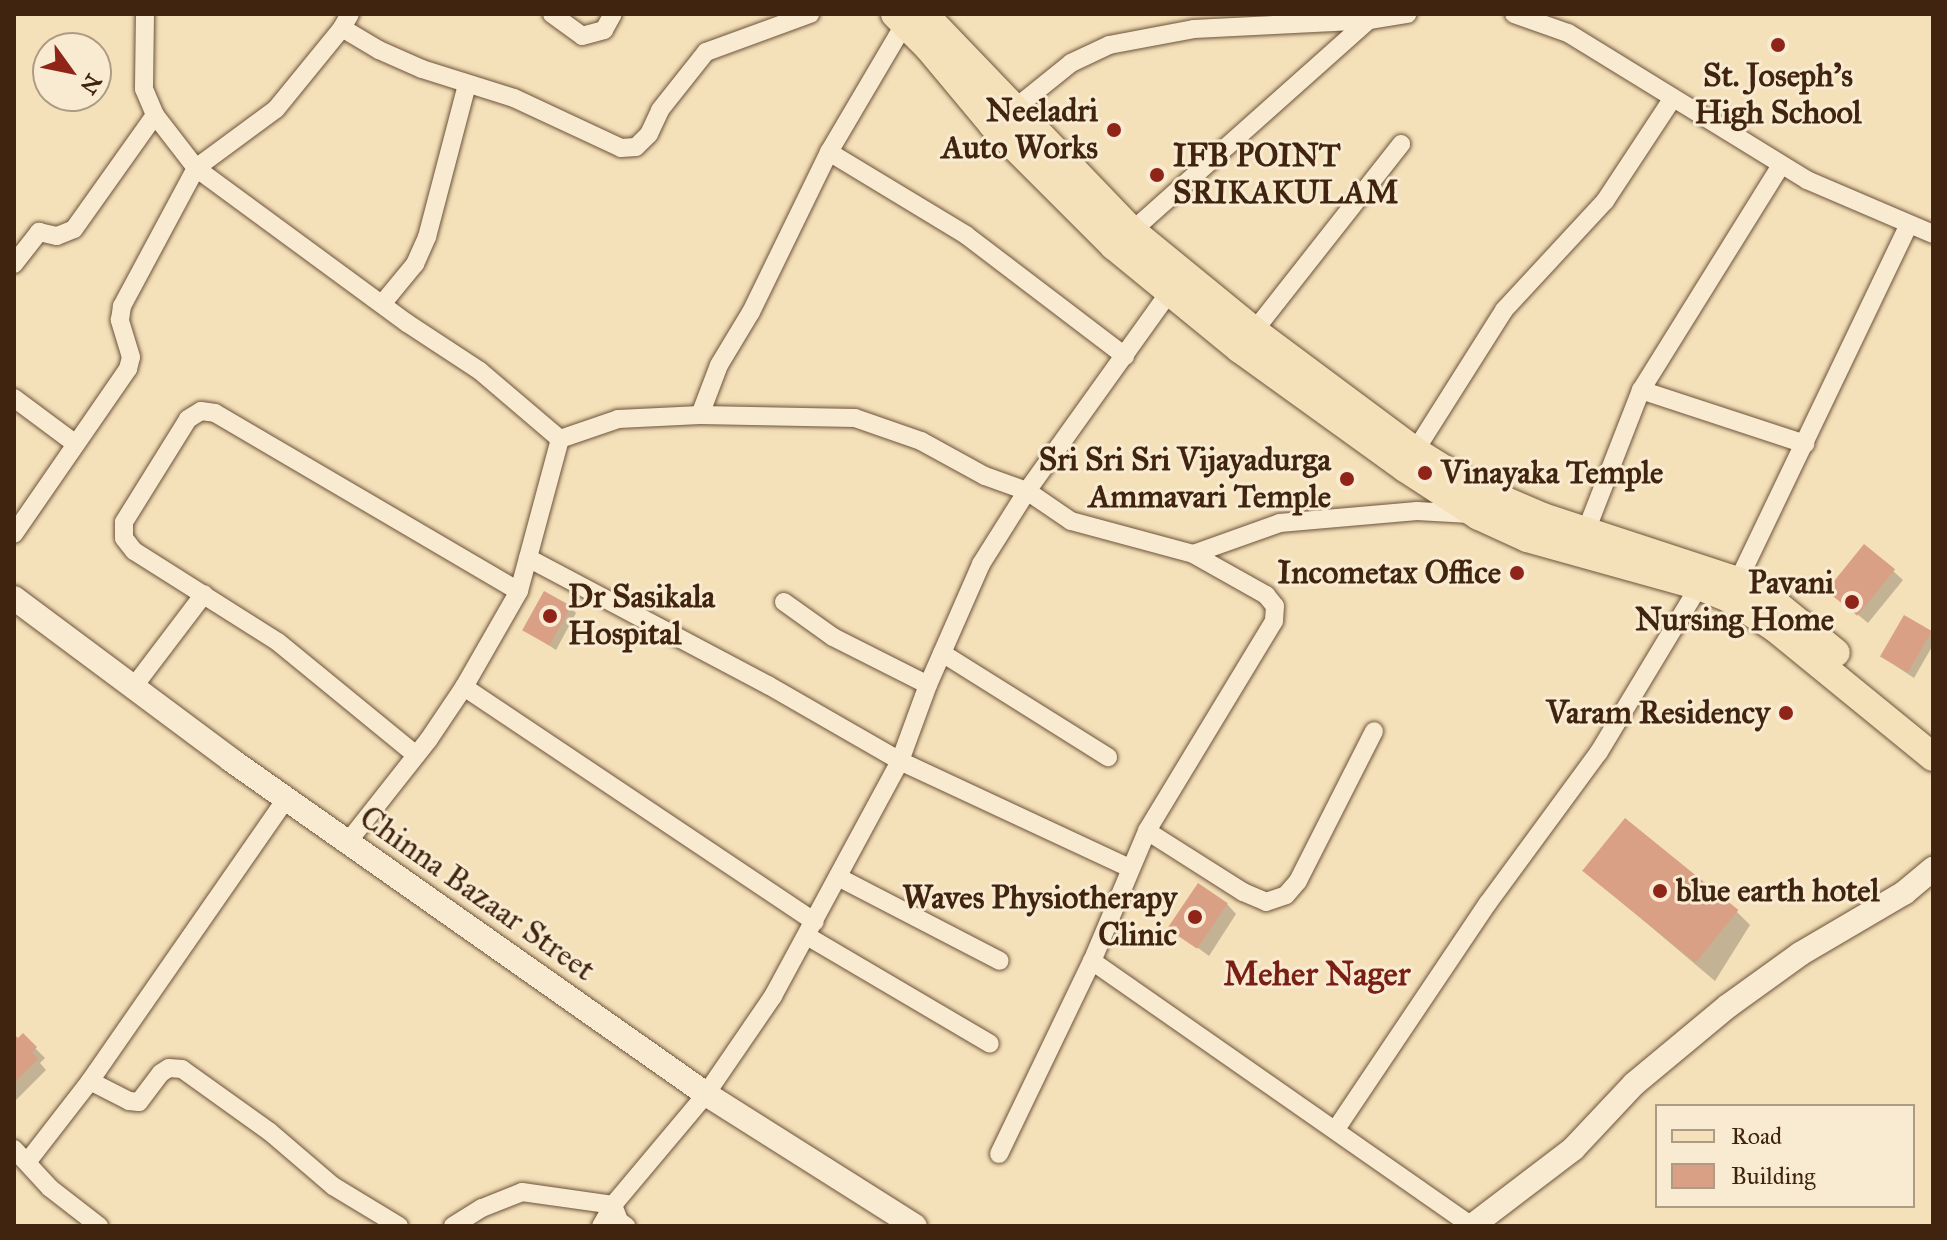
<!DOCTYPE html>
<html>
<head>
<meta charset="utf-8">
<style>
	body { margin:0 }
	#map { position:relative; width:1947px; height:1240px; overflow:hidden; background:#f4e0b9; font-family:"IM FELL Great Primer",serif }
	div>[style] { position:absolute }
	.shadow>* { inset:0; background:#0003 }
	.building>* { inset:0; background:#d9a085; transform-origin:0 0 }
	.roads { filter:drop-shadow(0 0 2px #6d533a) drop-shadow(0 0 2px #6d533a) }
	.street>* { height:18px; margin:-9px; padding:0 9px; transform-origin:9px; border-radius:9px; background:#f8ebd2 }
	.secondary>* { height:24px; margin:-12px; padding:0 12px; transform-origin:12px; border-radius:12px; background:#f8ebd2 }
	.primary>* { height:28px; margin:-14px; padding:0 14px; transform-origin:14px; border-radius:14px; background:#f4e0b9 }
	.dots>* { width:22px; height:22px; translate:-50% -50%; box-sizing:border-box; border:4px solid #f8ebd2; border-radius:50% }
	span { translate:-50% -50%; white-space:nowrap; text-align:center; line-height:1.15; -webkit-text-stroke:6px #f8ebd2; paint-order:stroke }
	.poi-label { font-size:32px; color:#402410; font-weight:700 }
	.right { translate:-100% -50%; text-align:right }
	.left { translate:0 -50%; text-align:left }
	.street-label { font-size:32px; color:#402410 }
	.neighbourhood-label { font-size:34px; color:#7a1f14; font-weight:700 }
	.frame { position:absolute; inset:0; border:16px solid #402410; pointer-events:none }
	.legend { position:absolute; left:1655px; top:1104px; width:260px; height:104px; box-sizing:border-box; background:#f8ebd2; border:2px solid #ae9b84; margin:0; padding:10px 14px; list-style:none; font-size:24px; color:#402410 }
	.legend li { display:flex; align-items:center; gap:16px; height:40px }
	.legend b { width:40px; border:2px solid #ae9b84 }
	.north { position:absolute; left:32px; top:32px; width:80px; height:80px; box-sizing:border-box; background:#f8ebd2; border:2px solid #ae9b84; border-radius:50%; rotate:123deg; font-size:22px; font-weight:700; line-height:32px; text-align:center; color:#402410 }
	.north::after { content:''; display:block; margin:auto; width:28px; height:36px; background:#8f2418; clip-path:polygon(50% 0,100% 100%,50% 72%,0 100%) }
</style>
</head>
<body>
<div id="map">
	<div class="shadow">
		<i style="clip-path:polygon(1893px 571px,1903px 580px,1868px 623px,1839px 599px)"></i>
		<i style="clip-path:polygon(570px 607px,576px 613px,556px 650px,525px 630px)"></i>
		<i style="clip-path:polygon(1931px 632px,1933px 645px,1914px 678px,1882px 657px)"></i>
		<i style="clip-path:polygon(1585px 871px,1737px 912px,1750px 925px,1715px 981px)"></i>
		<i style="clip-path:polygon(1227px 904px,1236px 914px,1209px 956px,1171px 928px)"></i>
		<i style="clip-path:polygon(23px 1036px,45px 1058px,40px 1063px,46px 1070px,15px 1101px,14px 1040px,17px 1042px)"></i>
	</div>
	<div class="building">
		<i style="left:1864px;top:544px;width:40px;height:60px;rotate:39deg"></i>
		<i style="left:544px;top:591px;width:31px;height:45px;rotate:29deg"></i>
		<i style="left:1904px;top:615px;width:32px;height:48px;rotate:30deg"></i>
		<i style="left:1625px;top:818px;width:146px;height:68px;rotate:39deg"></i>
		<i style="left:1198px;top:883px;width:36px;height:55px;rotate:34deg"></i>
		<i style="clip-path:polygon(23px 1033px,37px 1047px,32px 1052px,38px 1059px,14px 1083px,14px 1034px,18px 1038px)"></i>
	</div>
	<div class="roads">
		<div class="street">
			<i style="left:145px;top:14px;width:75px;rotate:90.8deg"></i>
			<i style="left:144px;top:89px;width:28px;rotate:67deg"></i>
			<i style="left:155px;top:115px;width:67px;rotate:52.3deg"></i>
			<i style="left:196px;top:168px;width:262px;rotate:36.3deg"></i>
			<i style="left:407px;top:323px;width:87px;rotate:33.3deg"></i>
			<i style="left:480px;top:371px;width:105px;rotate:40.4deg"></i>
			<i style="left:350px;top:14px;width:16px;rotate:120deg"></i>
			<i style="left:342px;top:28px;width:43px;rotate:30.7deg"></i>
			<i style="left:379px;top:50px;width:47px;rotate:23.8deg"></i>
			<i style="left:422px;top:69px;width:96px;rotate:17.5deg"></i>
			<i style="left:514px;top:98px;width:118px;rotate:25deg"></i>
			<i style="left:621px;top:148px;width:15px;rotate:-4deg"></i>
			<i style="left:636px;top:147px;width:18px;rotate:-45deg"></i>
			<i style="left:649px;top:134px;width:26px;rotate:-65deg"></i>
			<i style="left:660px;top:110px;width:74px;rotate:-51.6deg"></i>
			<i style="left:706px;top:52px;width:111px;rotate:-20.1deg"></i>
			<i style="left:552px;top:14px;width:37px;rotate:36deg"></i>
			<i style="left:582px;top:36px;width:23px;rotate:-15deg"></i>
			<i style="left:604px;top:30px;width:18px;rotate:-61deg"></i>
			<i style="left:1514px;top:14px;width:57px;rotate:19.4deg"></i>
			<i style="left:1568px;top:33px;width:281px;rotate:31.6deg"></i>
			<i style="left:1807px;top:180px;width:137px;rotate:23.2deg"></i>
			<i style="left:1014px;top:109px;width:73px;rotate:-38.9deg"></i>
			<i style="left:1071px;top:63px;width:42px;rotate:-25.3deg"></i>
			<i style="left:1109px;top:45px;width:86px;rotate:-10.7deg"></i>
			<i style="left:1194px;top:29px;width:175px;rotate:-2.9deg"></i>
			<i style="left:1369px;top:20px;width:39px;rotate:-9deg"></i>
			<i style="left:829px;top:152px;width:160px;rotate:31.2deg"></i>
			<i style="left:966px;top:235px;width:200px;rotate:37.3deg"></i>
			<i style="left:1132px;top:231px;width:317px;rotate:-41.7deg"></i>
			<i style="left:14px;top:264px;width:41px;rotate:-52deg"></i>
			<i style="left:39px;top:232px;width:18px;rotate:13deg"></i>
			<i style="left:57px;top:236px;width:18px;rotate:-22deg"></i>
			<i style="left:74px;top:229px;width:140px;rotate:-54.6deg"></i>
			<i style="left:382px;top:304px;width:52px;rotate:-50.5deg"></i>
			<i style="left:415px;top:264px;width:30px;rotate:-66deg"></i>
			<i style="left:427px;top:237px;width:158px;rotate:-75.3deg"></i>
			<i style="left:1254px;top:331px;width:238px;rotate:-51.8deg"></i>
			<i style="left:1641px;top:390px;width:173px;rotate:18.2deg"></i>
			<i style="left:14px;top:398px;width:77px;rotate:36.6deg"></i>
			<i style="left:700px;top:415px;width:53px;rotate:-69.2deg"></i>
			<i style="left:719px;top:365px;width:62px;rotate:-58.9deg"></i>
			<i style="left:751px;top:312px;width:178px;rotate:-64deg"></i>
			<i style="left:829px;top:152px;width:150px;rotate:-59.5deg"></i>
			<i style="left:1415px;top:451px;width:167px;rotate:-57.7deg"></i>
			<i style="left:1504px;top:310px;width:149px;rotate:-47.2deg"></i>
			<i style="left:1605px;top:201px;width:123px;rotate:-56.6deg"></i>
			<i style="left:1470px;top:514px;width:53px;rotate:-176.8deg"></i>
			<i style="left:1417px;top:511px;width:138px;rotate:175deg"></i>
			<i style="left:1280px;top:523px;width:92px;rotate:160.4deg"></i>
			<i style="left:1193px;top:554px;width:84px;rotate:29.3deg"></i>
			<i style="left:1266px;top:595px;width:14px;rotate:51deg"></i>
			<i style="left:1275px;top:606px;width:15px;rotate:94deg"></i>
			<i style="left:1274px;top:621px;width:245px;rotate:121.2deg"></i>
			<i style="left:1147px;top:831px;width:141px;rotate:112.9deg"></i>
			<i style="left:1092px;top:961px;width:463px;rotate:34.9deg"></i>
			<i style="left:1586px;top:531px;width:151px;rotate:-68.7deg"></i>
			<i style="left:1641px;top:390px;width:265px;rotate:-58.1deg"></i>
			<i style="left:14px;top:534px;width:201px;rotate:-55.4deg"></i>
			<i style="left:128px;top:369px;width:12px;rotate:-76deg"></i>
			<i style="left:131px;top:357px;width:39px;rotate:-107deg"></i>
			<i style="left:120px;top:320px;width:14px;rotate:-82deg"></i>
			<i style="left:122px;top:306px;width:157px;rotate:-61.8deg"></i>
			<i style="left:196px;top:168px;width:99px;rotate:-36.4deg"></i>
			<i style="left:276px;top:109px;width:104px;rotate:-50.8deg"></i>
			<i style="left:528px;top:558px;width:272px;rotate:27.9deg"></i>
			<i style="left:768px;top:685px;width:152px;rotate:29.9deg"></i>
			<i style="left:900px;top:761px;width:253px;rotate:25deg"></i>
			<i style="left:1738px;top:581px;width:394px;rotate:-64.4deg"></i>
			<i style="left:784px;top:602px;width:60px;rotate:35.5deg"></i>
			<i style="left:833px;top:637px;width:106px;rotate:26.8deg"></i>
			<i style="left:942px;top:653px;width:196px;rotate:32.1deg"></i>
			<i style="left:135px;top:685px;width:114px;rotate:-52.8deg"></i>
			<i style="left:464px;top:687px;width:422px;rotate:33.8deg"></i>
			<i style="left:416px;top:755px;width:178px;rotate:-140.7deg"></i>
			<i style="left:278px;top:642px;width:170px;rotate:-147.7deg"></i>
			<i style="left:134px;top:551px;width:16px;rotate:-128deg"></i>
			<i style="left:124px;top:538px;width:16px;rotate:-90deg"></i>
			<i style="left:124px;top:522px;width:121px;rotate:-58.1deg"></i>
			<i style="left:188px;top:419px;width:15px;rotate:-32deg"></i>
			<i style="left:201px;top:411px;width:14px;rotate:8deg"></i>
			<i style="left:215px;top:413px;width:352px;rotate:30.4deg"></i>
			<i style="left:1147px;top:831px;width:114px;rotate:32.4deg"></i>
			<i style="left:1243px;top:892px;width:25px;rotate:23deg"></i>
			<i style="left:1266px;top:902px;width:21px;rotate:-19deg"></i>
			<i style="left:1286px;top:895px;width:18px;rotate:-49deg"></i>
			<i style="left:1298px;top:881px;width:168px;rotate:-63.1deg"></i>
			<i style="left:347px;top:843px;width:132px;rotate:-51.7deg"></i>
			<i style="left:429px;top:739px;width:63px;rotate:-56.1deg"></i>
			<i style="left:464px;top:687px;width:111px;rotate:-60.2deg"></i>
			<i style="left:519px;top:591px;width:157px;rotate:-74.9deg"></i>
			<i style="left:560px;top:439px;width:61px;rotate:-19deg"></i>
			<i style="left:618px;top:419px;width:82px;rotate:-2.8deg"></i>
			<i style="left:700px;top:415px;width:155px;rotate:1.1deg"></i>
			<i style="left:855px;top:418px;width:70px;rotate:19.2deg"></i>
			<i style="left:921px;top:441px;width:73px;rotate:28.7deg"></i>
			<i style="left:985px;top:476px;width:45px;rotate:19.7deg"></i>
			<i style="left:1027px;top:491px;width:53px;rotate:34.3deg"></i>
			<i style="left:1071px;top:521px;width:126px;rotate:15.1deg"></i>
			<i style="left:838px;top:877px;width:182px;rotate:27.4deg"></i>
			<i style="left:807px;top:936px;width:212px;rotate:30.5deg"></i>
			<i style="left:90px;top:1081px;width:343px;rotate:-55.2deg"></i>
			<i style="left:1336px;top:1129px;width:272px;rotate:-56.1deg"></i>
			<i style="left:1488px;top:903px;width:187px;rotate:-53.7deg"></i>
			<i style="left:1599px;top:752px;width:194px;rotate:-58.9deg"></i>
			<i style="left:14px;top:1149px;width:53px;rotate:47.3deg"></i>
			<i style="left:50px;top:1188px;width:62px;rotate:37.8deg"></i>
			<i style="left:999px;top:1154px;width:214px;rotate:-64.3deg"></i>
			<i style="left:28px;top:1161px;width:101px;rotate:-52.2deg"></i>
			<i style="left:90px;top:1081px;width:44px;rotate:27.1deg"></i>
			<i style="left:129px;top:1101px;width:10px;rotate:6deg"></i>
			<i style="left:139px;top:1102px;width:36px;rotate:-53deg"></i>
			<i style="left:161px;top:1073px;width:9px;rotate:-32deg"></i>
			<i style="left:169px;top:1068px;width:13px;rotate:4deg"></i>
			<i style="left:182px;top:1069px;width:108px;rotate:35.6deg"></i>
			<i style="left:270px;top:1132px;width:83px;rotate:40.6deg"></i>
			<i style="left:333px;top:1186px;width:77px;rotate:31.2deg"></i>
			<i style="left:613px;top:1205px;width:17px;rotate:69deg"></i>
			<i style="left:619px;top:1221px;width:9px;rotate:36deg"></i>
			<i style="left:453px;top:1226px;width:34px;rotate:-32deg"></i>
			<i style="left:482px;top:1208px;width:43px;rotate:-21.8deg"></i>
			<i style="left:522px;top:1192px;width:92px;rotate:8.1deg"></i>
			<i style="left:613px;top:1205px;width:145px;rotate:-50deg"></i>
			<i style="left:706px;top:1094px;width:119px;rotate:-55.6deg"></i>
			<i style="left:773px;top:996px;width:267px;rotate:-61.6deg"></i>
			<i style="left:900px;top:761px;width:81px;rotate:-69.8deg"></i>
			<i style="left:928px;top:685px;width:132px;rotate:-66.3deg"></i>
			<i style="left:981px;top:564px;width:86px;rotate:-57.8deg"></i>
			<i style="left:1027px;top:491px;width:244px;rotate:-54.4deg"></i>
			<i style="left:601px;top:1226px;width:24px;rotate:-60deg"></i>
		</div>
		<div class="secondary">
			<i style="left:14px;top:598px;width:271px;rotate:36.7deg"></i>
			<i style="left:231px;top:760px;width:581px;rotate:35.11deg"></i>
			<i style="left:706px;top:1094px;width:247px;rotate:32.3deg"></i>
			<i style="left:1472px;top:1226px;width:127px;rotate:-37.3deg"></i>
			<i style="left:1573px;top:1149px;width:89px;rotate:-46.8deg"></i>
			<i style="left:1634px;top:1084px;width:122px;rotate:-39.7deg"></i>
			<i style="left:1728px;top:1006px;width:89px;rotate:-35.8deg"></i>
			<i style="left:1800px;top:954px;width:121px;rotate:-30.4deg"></i>
			<i style="left:1904px;top:893px;width:38px;rotate:-40deg"></i>
		</div>
		<div class="primary">
			<i style="left:895px;top:14px;width:47px;rotate:45deg"></i>
			<i style="left:928px;top:47px;width:102px;rotate:50.2deg"></i>
			<i style="left:993px;top:125px;width:171px;rotate:45deg"></i>
			<i style="left:1114px;top:246px;width:163px;rotate:39.3deg"></i>
			<i style="left:1240px;top:349px;width:203px;rotate:35.8deg"></i>
			<i style="left:1405px;top:468px;width:88px;rotate:33deg"></i>
			<i style="left:1479px;top:516px;width:53px;rotate:24.6deg"></i>
			<i style="left:1527px;top:538px;width:179px;rotate:15.6deg"></i>
			<i style="left:1699px;top:586px;width:32px;rotate:22deg"></i>
			<i style="left:1729px;top:598px;width:55px;rotate:33.1deg"></i>
			<i style="left:1775px;top:628px;width:204px;rotate:39.2deg"></i>
			<i style="left:924px;top:14px;width:301px;rotate:46.2deg"></i>
			<i style="left:1132px;top:231px;width:158px;rotate:39.3deg"></i>
			<i style="left:1254px;top:331px;width:201px;rotate:36.7deg"></i>
			<i style="left:1415px;top:451px;width:66px;rotate:32deg"></i>
			<i style="left:1471px;top:486px;width:78px;rotate:23.3deg"></i>
			<i style="left:1543px;top:517px;width:205px;rotate:18.2deg"></i>
			<i style="left:1738px;top:581px;width:44px;rotate:31.2deg"></i>
			<i style="left:1776px;top:604px;width:77px;rotate:39.2deg"></i>
		</div>
	</div>
	<div class="dots">
		<i style="left:1778px;top:45px;background:#8f2418"></i>
		<i style="left:1114px;top:130px;background:#8f2418"></i>
		<i style="left:1157px;top:175px;background:#8f2418"></i>
		<i style="left:1425px;top:473px;background:#8f2418"></i>
		<i style="left:1347px;top:479px;background:#8f2418"></i>
		<i style="left:1517px;top:573px;background:#8f2418"></i>
		<i style="left:1852px;top:602px;background:#8f2418"></i>
		<i style="left:550px;top:616px;background:#8f2418"></i>
		<i style="left:1786px;top:713px;background:#8f2418"></i>
		<i style="left:1660px;top:891px;background:#8f2418"></i>
		<i style="left:1195px;top:917px;background:#8f2418"></i>
	</div>
	<div class="poi-label">
		<span style="left:1778px;top:95px">St. Joseph's<br>High School</span>
		<span class="right" style="left:1098px;top:130px">Neeladri<br>Auto Works</span>
		<span class="left" style="left:1173px;top:175px">IFB POINT<br>SRIKAKULAM</span>
		<span class="right" style="left:1331px;top:479px">Sri Sri Sri Vijayadurga<br>Ammavari Temple</span>
		<span class="left" style="left:1441px;top:473px">Vinayaka Temple</span>
		<span class="right" style="left:1501px;top:573px">Incometax Office</span>
		<span class="right" style="left:1834px;top:602px">Pavani<br>Nursing Home</span>
		<span class="left" style="left:568px;top:616px">Dr Sasikala<br>Hospital</span>
		<span class="right" style="left:1770px;top:713px">Varam Residency</span>
		<span class="left" style="left:1676px;top:891px">blue earth hotel</span>
		<span class="right" style="left:1177px;top:917px">Waves Physiotherapy<br>Clinic</span>
	</div>
	<div class="street-label">
		<span style="left:477px;top:894px;rotate:35deg">Chinna Bazaar Street</span>
	</div>
	<div class="neighbourhood-label">
		<span style="left:1317px;top:974px">Meher Nager</span>
	</div>
	<div class="frame"></div>
	<ul class="legend">
	<li><b style="height:10px;background:#f4e0b9"></b>Road</li>
	<li><b style="height:22px;background:#d9a085"></b>Building</li>
	</ul>
	<div class="north">N</div>
</div>
</body>
</html>
